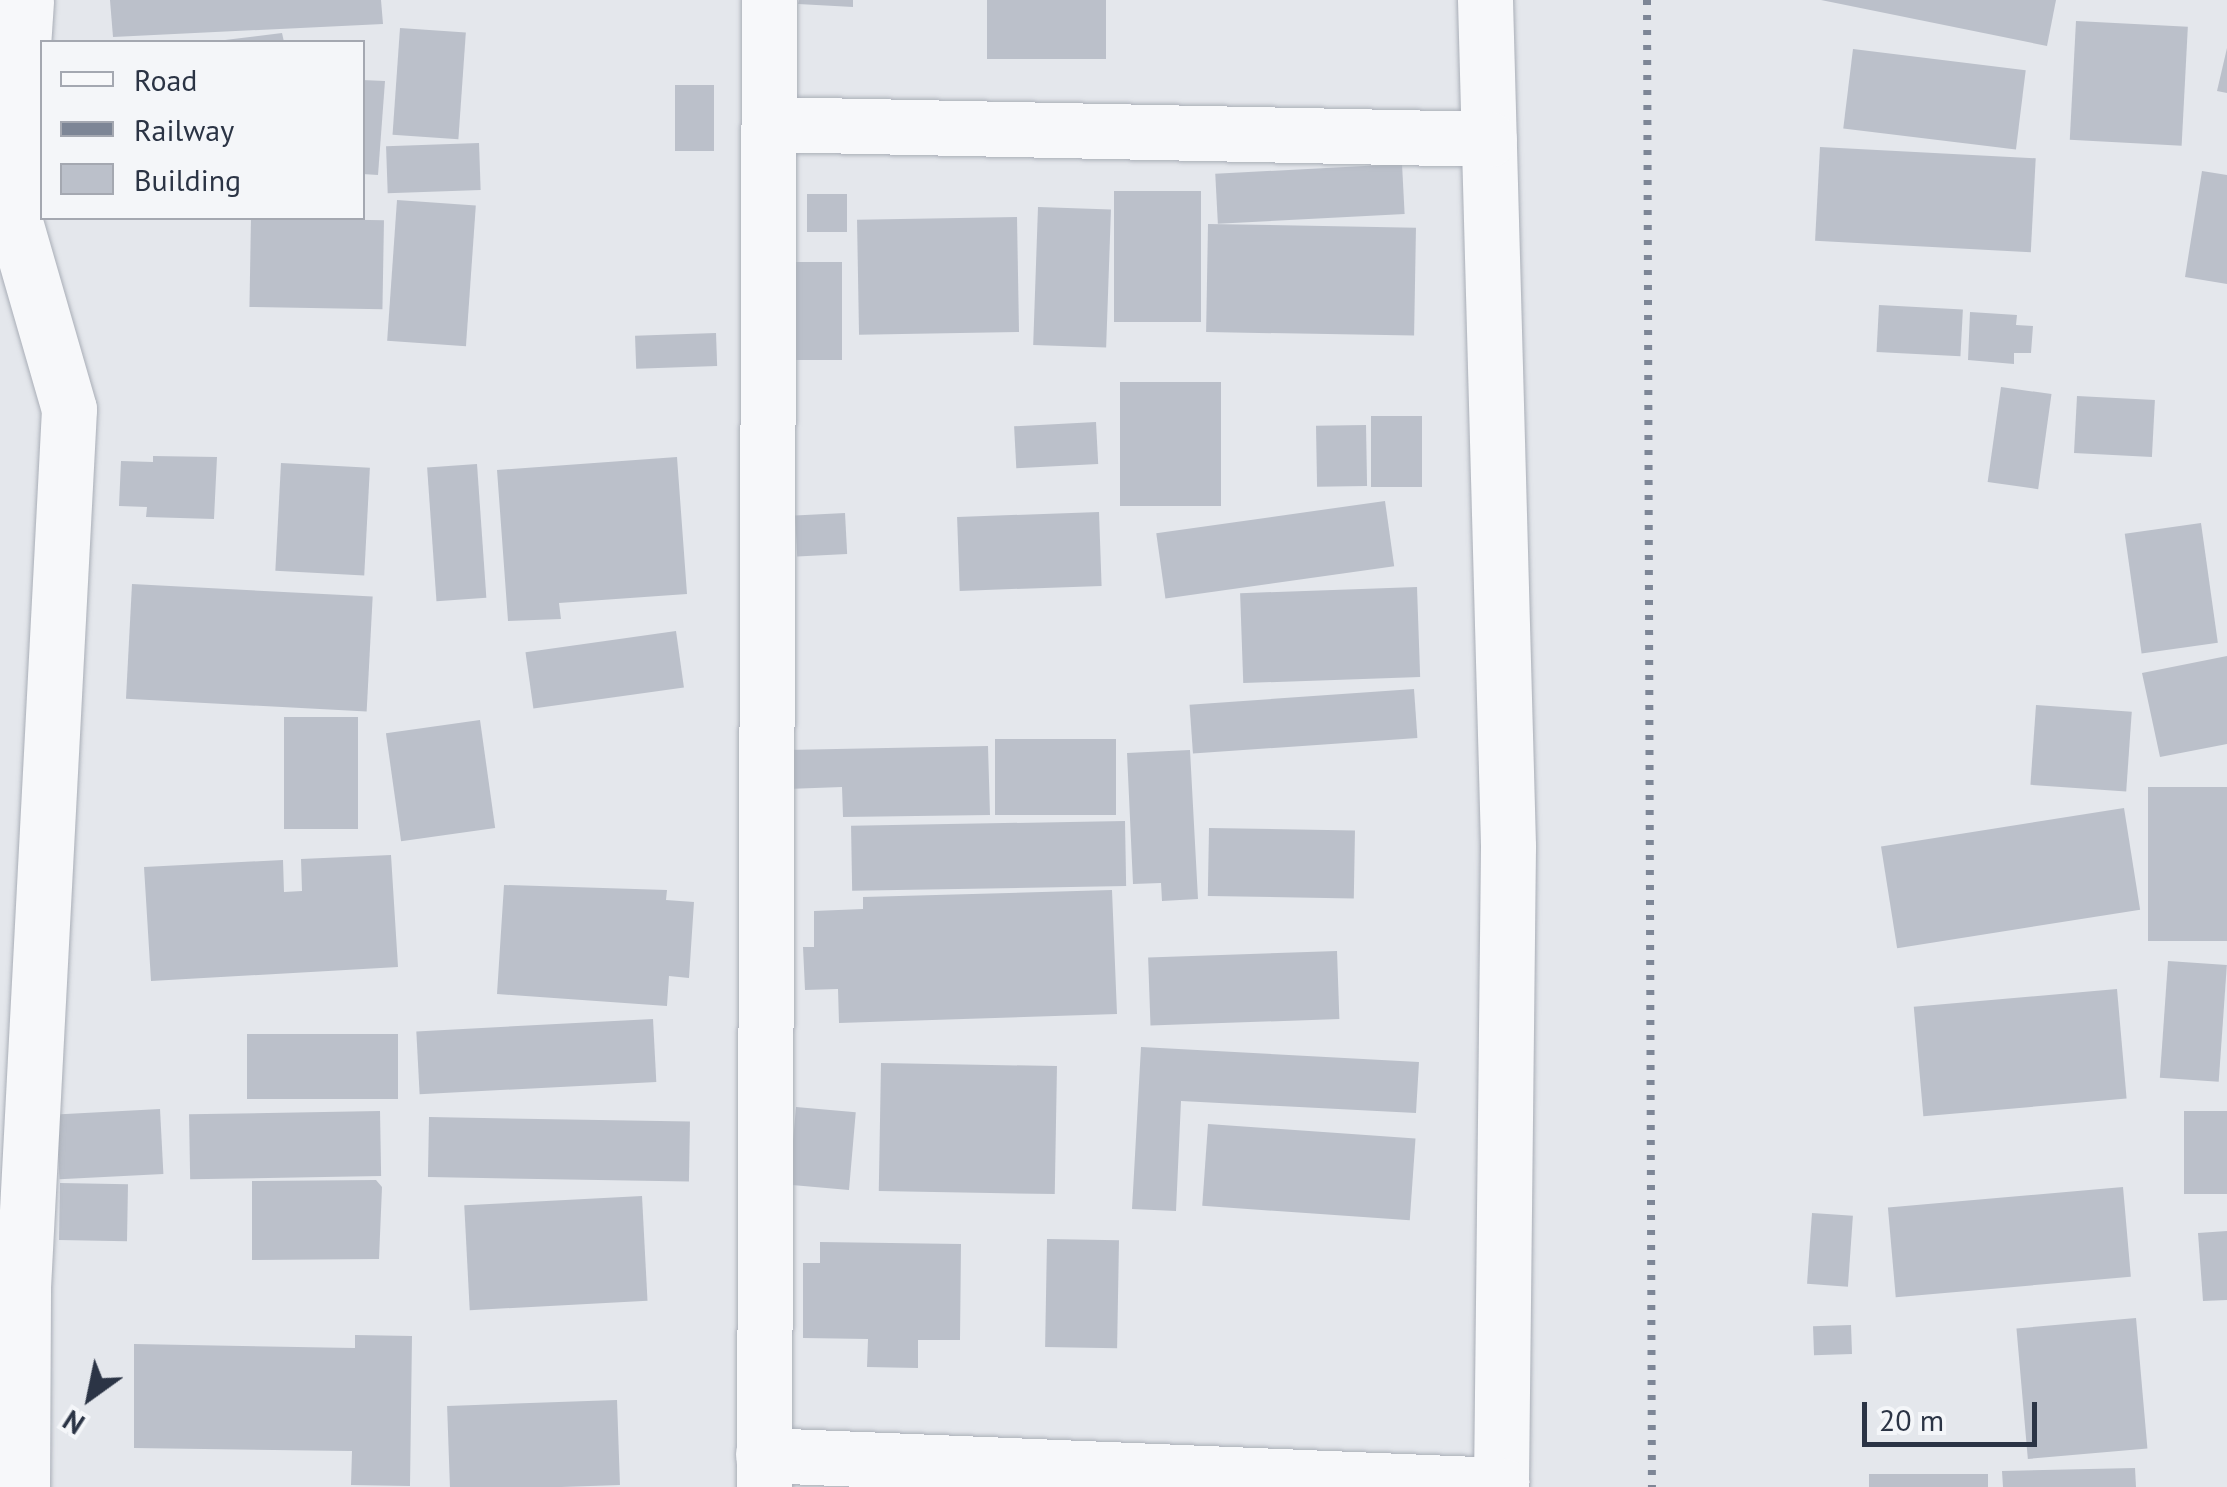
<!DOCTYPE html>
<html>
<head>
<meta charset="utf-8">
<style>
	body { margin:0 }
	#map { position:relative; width:2227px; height:1487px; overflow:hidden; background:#e4e7ec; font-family:"PT Sans",sans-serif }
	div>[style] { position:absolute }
	.building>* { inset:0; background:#bbc0ca; transform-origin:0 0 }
	.roads { filter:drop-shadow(0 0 2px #a9aeb7) drop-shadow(0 0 2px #a9aeb7) }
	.minor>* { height:55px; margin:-27.5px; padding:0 27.5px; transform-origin:27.5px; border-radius:27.5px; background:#f7f8fa }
	.rail>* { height:8px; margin-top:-4px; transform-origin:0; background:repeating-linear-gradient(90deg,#7d8696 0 5px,transparent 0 15px) }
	span { translate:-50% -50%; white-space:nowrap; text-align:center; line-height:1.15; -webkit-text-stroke:9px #f4f6f9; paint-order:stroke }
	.legend { position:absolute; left:40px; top:40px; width:325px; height:180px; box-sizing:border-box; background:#f4f6f9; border:2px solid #a4a8b1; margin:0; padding:12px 18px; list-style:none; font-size:30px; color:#2b3445 }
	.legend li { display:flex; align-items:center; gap:20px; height:50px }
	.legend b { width:50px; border:2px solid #a4a8b1 }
	.north { position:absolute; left:40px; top:1347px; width:100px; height:100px; -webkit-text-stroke:8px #f4f6f9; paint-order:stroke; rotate:213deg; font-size:28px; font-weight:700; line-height:40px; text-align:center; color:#2b3445 }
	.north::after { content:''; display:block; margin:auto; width:35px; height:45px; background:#2b3445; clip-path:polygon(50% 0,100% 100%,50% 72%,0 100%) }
	.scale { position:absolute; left:1862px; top:1402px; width:175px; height:45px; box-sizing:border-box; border:5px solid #2b3445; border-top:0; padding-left:12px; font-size:30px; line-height:35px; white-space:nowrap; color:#2b3445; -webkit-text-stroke:8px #f4f6f9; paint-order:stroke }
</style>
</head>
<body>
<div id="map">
	<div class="building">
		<i style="clip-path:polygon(110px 0,381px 0,383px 24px,113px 37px)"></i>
		<i style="clip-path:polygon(799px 0,853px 0,853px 7px,798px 4px)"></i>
		<i style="left:987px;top:0;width:119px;height:59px"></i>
		<i style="clip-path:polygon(1821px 0,2056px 0,2047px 46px)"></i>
		<i style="left:2076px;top:21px;width:112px;height:119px;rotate:3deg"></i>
		<i style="left:400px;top:28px;width:66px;height:107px;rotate:4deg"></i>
		<i style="clip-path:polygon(282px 33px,284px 42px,225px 42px,225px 40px)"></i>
		<i style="clip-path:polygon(2227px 48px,2227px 93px,2217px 91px)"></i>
		<i style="left:1853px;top:49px;width:174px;height:80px;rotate:7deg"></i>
		<i style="clip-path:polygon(362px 80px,385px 81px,378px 175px,362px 174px)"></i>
		<i style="left:675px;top:85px;width:39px;height:66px"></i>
		<i style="left:479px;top:143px;width:47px;height:93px;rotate:88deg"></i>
		<i style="left:1820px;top:147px;width:216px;height:94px;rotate:3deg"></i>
		<i style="left:1402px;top:164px;width:50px;height:187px;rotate:87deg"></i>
		<i style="clip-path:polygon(2202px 171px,2227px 175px,2227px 284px,2185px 277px)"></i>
		<i style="left:1114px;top:191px;width:87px;height:131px"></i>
		<i style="left:807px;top:194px;width:40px;height:38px"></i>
		<i style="left:397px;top:200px;width:79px;height:141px;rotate:4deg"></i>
		<i style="left:1038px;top:207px;width:73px;height:138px;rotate:2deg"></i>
		<i style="left:1017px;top:217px;width:115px;height:160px;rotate:89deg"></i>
		<i style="left:251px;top:218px;width:133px;height:89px;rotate:1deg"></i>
		<i style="left:1208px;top:224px;width:208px;height:108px;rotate:1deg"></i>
		<i style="left:788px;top:262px;width:54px;height:98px"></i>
		<i style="left:1879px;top:305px;width:84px;height:47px;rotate:3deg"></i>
		<i style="clip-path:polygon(1970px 312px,2017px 315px,2016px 325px,2033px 326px,2031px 353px,2014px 353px,2014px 364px,1968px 360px)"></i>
		<i style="left:716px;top:333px;width:33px;height:81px;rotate:88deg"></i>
		<i style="left:1221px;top:382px;width:124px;height:101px;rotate:90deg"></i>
		<i style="left:2001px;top:387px;width:51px;height:96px;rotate:8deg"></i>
		<i style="left:2077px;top:396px;width:78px;height:57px;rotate:3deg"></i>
		<i style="left:1371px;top:416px;width:51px;height:71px"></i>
		<i style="left:1096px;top:422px;width:42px;height:82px;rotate:87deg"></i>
		<i style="left:1366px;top:425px;width:61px;height:50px;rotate:89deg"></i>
		<i style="clip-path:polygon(153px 456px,217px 457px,214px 519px,146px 517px,147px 507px,119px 506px,121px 461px,153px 462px)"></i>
		<i style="clip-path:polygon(677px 457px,687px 594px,559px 603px,561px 619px,508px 621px,497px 470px)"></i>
		<i style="left:281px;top:463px;width:89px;height:108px;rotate:3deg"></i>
		<i style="left:477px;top:464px;width:134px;height:50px;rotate:86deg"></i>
		<i style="left:1385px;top:501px;width:66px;height:231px;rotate:82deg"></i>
		<i style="left:1099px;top:512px;width:74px;height:142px;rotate:88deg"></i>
		<i style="left:845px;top:513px;width:41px;height:50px;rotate:87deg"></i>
		<i style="left:2201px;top:523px;width:121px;height:77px;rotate:82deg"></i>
		<i style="left:132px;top:584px;width:241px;height:115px;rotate:3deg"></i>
		<i style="left:1417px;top:587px;width:90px;height:177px;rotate:88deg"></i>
		<i style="left:676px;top:631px;width:57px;height:152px;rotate:82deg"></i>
		<i style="clip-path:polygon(2227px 656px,2227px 744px,2160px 757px,2142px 673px)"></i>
		<i style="left:1414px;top:689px;width:49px;height:225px;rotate:86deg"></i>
		<i style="left:2036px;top:705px;width:96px;height:80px;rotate:4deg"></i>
		<i style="left:284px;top:717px;width:74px;height:112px"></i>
		<i style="left:480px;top:720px;width:109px;height:95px;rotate:82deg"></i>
		<i style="left:995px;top:739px;width:121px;height:76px"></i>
		<i style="clip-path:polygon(988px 746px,990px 815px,843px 817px,842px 787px,787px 789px,786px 750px)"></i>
		<i style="clip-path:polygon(1190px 750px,1198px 899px,1162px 901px,1161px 883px,1133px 884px,1127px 753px)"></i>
		<i style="left:2227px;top:787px;width:154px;height:79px;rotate:90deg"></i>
		<i style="left:2124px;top:808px;width:103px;height:246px;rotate:81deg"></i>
		<i style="left:1125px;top:821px;width:65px;height:274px;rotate:89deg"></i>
		<i style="left:1209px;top:828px;width:146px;height:68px;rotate:1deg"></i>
		<i style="clip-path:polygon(391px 855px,398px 967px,151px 981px,144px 867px,283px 860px,284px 892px,302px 891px,301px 859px)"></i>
		<i style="clip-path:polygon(504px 885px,667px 890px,666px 900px,694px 902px,689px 978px,669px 976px,667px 1006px,497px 994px)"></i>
		<i style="clip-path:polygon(1112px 890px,1117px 1014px,839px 1023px,838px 989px,805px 990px,803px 947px,814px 947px,814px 911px,863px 909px,863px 897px)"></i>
		<i style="left:1337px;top:951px;width:68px;height:189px;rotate:88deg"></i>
		<i style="left:2168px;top:961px;width:59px;height:117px;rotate:4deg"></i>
		<i style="left:2117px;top:989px;width:110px;height:204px;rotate:85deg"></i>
		<i style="left:653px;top:1019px;width:63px;height:237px;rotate:87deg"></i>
		<i style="left:247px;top:1034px;width:151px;height:65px"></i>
		<i style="clip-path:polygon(1141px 1047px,1419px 1062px,1416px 1113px,1181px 1101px,1176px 1211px,1132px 1209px)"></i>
		<i style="left:881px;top:1063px;width:176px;height:128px;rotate:1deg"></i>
		<i style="left:796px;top:1107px;width:60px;height:78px;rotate:5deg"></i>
		<i style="left:160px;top:1109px;width:65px;height:104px;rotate:87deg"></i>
		<i style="left:380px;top:1111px;width:65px;height:191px;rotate:89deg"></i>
		<i style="left:2184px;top:1111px;width:43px;height:83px"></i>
		<i style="left:429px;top:1117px;width:261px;height:60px;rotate:1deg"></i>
		<i style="left:1208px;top:1124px;width:208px;height:82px;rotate:4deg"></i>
		<i style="clip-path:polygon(376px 1180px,382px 1187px,379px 1259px,252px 1260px,252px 1181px)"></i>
		<i style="left:60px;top:1183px;width:68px;height:57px;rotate:1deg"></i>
		<i style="left:2123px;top:1187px;width:90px;height:236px;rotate:85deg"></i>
		<i style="left:642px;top:1196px;width:105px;height:178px;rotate:87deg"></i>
		<i style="left:1812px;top:1213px;width:41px;height:71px;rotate:4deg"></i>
		<i style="clip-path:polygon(2227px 1231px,2227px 1300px,2203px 1301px,2198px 1233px)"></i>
		<i style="left:1047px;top:1239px;width:72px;height:108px;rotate:1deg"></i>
		<i style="clip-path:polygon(820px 1242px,961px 1244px,960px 1340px,918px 1340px,918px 1368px,867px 1367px,868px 1339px,803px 1338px,803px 1263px,820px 1263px)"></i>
		<i style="left:2136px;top:1318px;width:131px;height:120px;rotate:85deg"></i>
		<i style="left:1851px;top:1325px;width:29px;height:38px;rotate:88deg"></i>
		<i style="clip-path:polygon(355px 1335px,412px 1336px,410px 1486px,351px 1485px,352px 1451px,134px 1448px,134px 1344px,355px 1348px)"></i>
		<i style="left:617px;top:1400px;width:85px;height:170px;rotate:88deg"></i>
		<i style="clip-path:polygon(2135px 1468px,2136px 1487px,2003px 1487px,2002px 1471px)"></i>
		<i style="left:1988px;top:1474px;width:13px;height:119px;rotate:90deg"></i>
	</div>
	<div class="roads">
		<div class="minor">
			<i style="left:1485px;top:0;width:847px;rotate:88.44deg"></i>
			<i style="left:1508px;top:847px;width:640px;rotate:90.63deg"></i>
			<i style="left:769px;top:124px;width:720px;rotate:1.19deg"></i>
			<i style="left:763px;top:1455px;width:739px;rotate:2.33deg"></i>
			<i style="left:22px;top:1487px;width:200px;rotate:-89.7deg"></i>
			<i style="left:23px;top:1287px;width:879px;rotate:-87deg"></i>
			<i style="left:69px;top:409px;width:205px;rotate:-106.1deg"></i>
			<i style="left:12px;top:212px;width:212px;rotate:-86.2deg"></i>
			<i style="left:764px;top:1487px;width:1487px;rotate:-89.81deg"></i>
		</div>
	</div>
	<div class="rail">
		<i style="left:1647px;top:0;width:1487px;rotate:89.81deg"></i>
	</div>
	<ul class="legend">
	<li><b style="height:12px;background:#f7f8fa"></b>Road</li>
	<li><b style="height:12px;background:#7d8696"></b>Railway</li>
	<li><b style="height:28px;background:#bbc0ca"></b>Building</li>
	</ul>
	<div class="north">N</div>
	<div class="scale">20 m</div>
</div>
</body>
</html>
